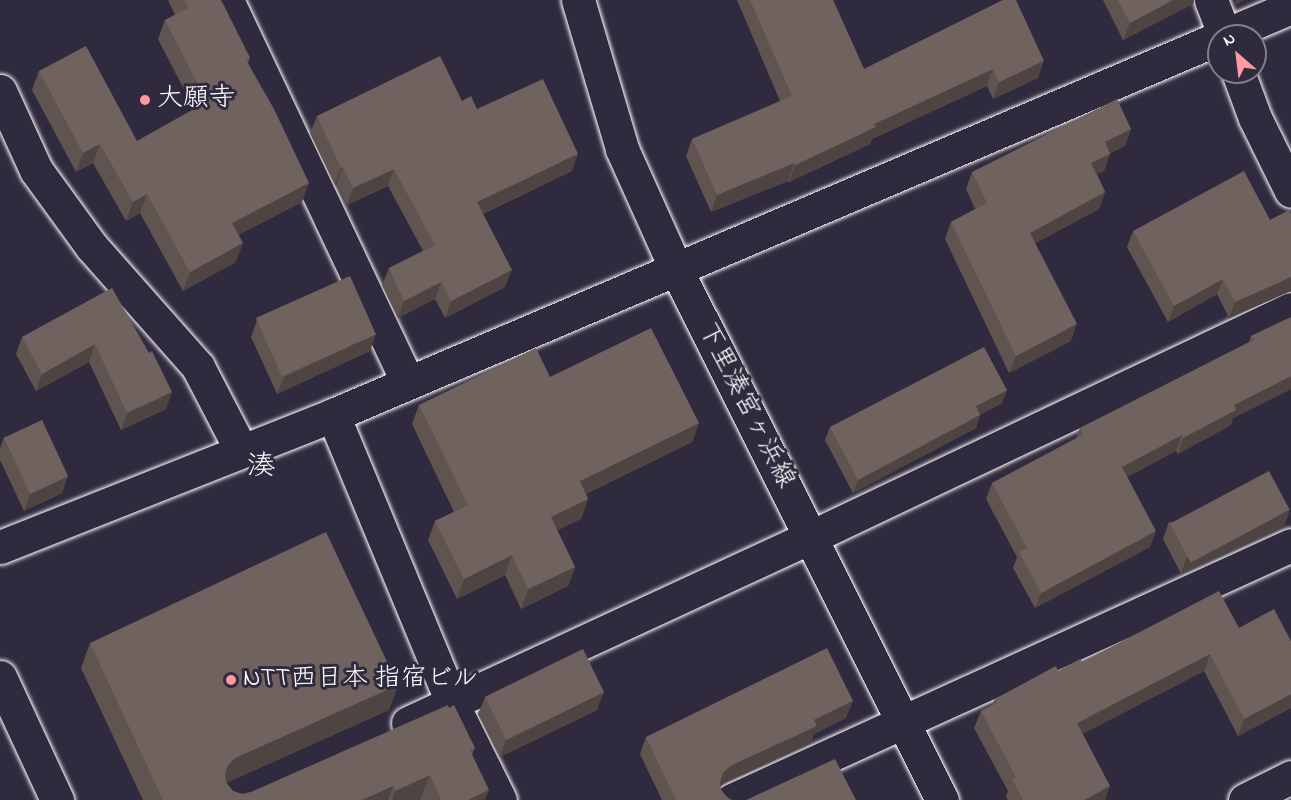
<!DOCTYPE html>
<html>
<head>
<meta charset="utf-8">
<style>
	body { margin:0 }
	#map { position:relative; width:1291px; height:800px; overflow:hidden; background:#2f2a3d; font-family:"Indie Flower","Klee One",sans-serif }
	div>[style] { position:absolute }
	.roads { filter:drop-shadow(0 0 2px #fff) drop-shadow(0 0 2px #fff) }
	.minor>* { height:33px; margin:-16.5px; padding:0 16.5px; transform-origin:16.5px; border-radius:16.5px; background:#2f2a3d }
	.secondary>* { height:33px; margin:-16.5px; padding:0 16.5px; transform-origin:16.5px; border-radius:16.5px; background:#2f2a3d }
	.wall>* { inset:0; background:#605451 }
	.shaded-wall>* { inset:0; background:#4e4542 }
	.building>* { inset:0; background:#70625e; transform-origin:0 0 }
	.dots>* { width:16px; height:16px; translate:-50% -50%; box-sizing:border-box; border:3px solid #2f2a3d; border-radius:50% }
	span { translate:-50% -50%; white-space:nowrap; text-align:center; line-height:1.15; -webkit-text-stroke:6px #2f2a3d; paint-order:stroke }
	.poi-label { font-size:26px; color:#fff }
	.left { translate:0 -50%; text-align:left }
	.street-label { font-size:26px; color:#fff }
	.quarter-label { font-size:28px; color:#fff }
	.north { position:absolute; left:1207px; top:24px; width:60px; height:60px; box-sizing:border-box; background:#2f2a3d; border:2px solid #827f8b; border-radius:50%; rotate:332deg; font-size:16px; font-weight:700; line-height:24px; text-align:center; color:#fff }
	.north::after { content:''; display:block; margin:auto; width:21px; height:27px; background:#ff9aa2; clip-path:polygon(50% 0,100% 100%,50% 72%,0 100%) }
</style>
</head>
<body>
<div id="map">
	<div class="roads">
		<div class="minor">
			<i style="left:227px;top:0;width:421px;rotate:64.7deg"></i>
			<i style="left:1211px;top:0;width:39px;rotate:69deg"></i>
			<i style="left:1223px;top:36px;width:74px;rotate:-23.1deg"></i>
			<i style="left:1238px;top:72px;width:49px;rotate:69.7deg"></i>
			<i style="left:1255px;top:118px;width:81px;rotate:63.7deg"></i>
			<i style="left:0;top:91px;width:87px;rotate:65.5deg"></i>
			<i style="left:36px;top:170px;width:95px;rotate:54deg"></i>
			<i style="left:92px;top:247px;width:160px;rotate:48.5deg"></i>
			<i style="left:198px;top:367px;width:93px;rotate:62.6deg"></i>
			<i style="left:333px;top:415px;width:312px;rotate:67.5deg"></i>
			<i style="left:452px;top:703px;width:108px;rotate:63.7deg"></i>
			<i style="left:0;top:547px;width:358px;rotate:-21.6deg"></i>
			<i style="left:333px;top:415px;width:963px;rotate:-23.05deg"></i>
			<i style="left:0;top:677px;width:136px;rotate:65.1deg"></i>
			<i style="left:408px;top:723px;width:444px;rotate:-24.8deg"></i>
			<i style="left:811px;top:537px;width:531px;rotate:-25.41deg"></i>
			<i style="left:732px;top:800px;width:614px;rotate:-24.52deg"></i>
			<i style="left:1245px;top:800px;width:51px;rotate:-26.6deg"></i>
		</div>
		<div class="secondary">
			<i style="left:578px;top:0;width:155px;rotate:73.5deg"></i>
			<i style="left:622px;top:149px;width:129px;rotate:65.8deg"></i>
			<i style="left:675px;top:267px;width:596px;rotate:63.39deg"></i>
		</div>
	</div>
	<div class="wall">
		<i style="clip-path:polygon(168px 0,221px 0,250px 58px,248px 63px,302px 202px,238px 235px,236px 262px,183px 291px,140px 213px,126px 221px,93px 163px,76px 172px,32px 90px,39px 71px,137px 141px,194px 109px,158px 39px,165px 20px,175px 15px)"></i>
		<i style="clip-path:polygon(737px 0,833px 0,864px 69px,1003px 0,1038px 78px,993px 99px,987px 86px,872px 139px,870px 144px,789px 182px,788px 181px,711px 212px,686px 156px,692px 139px,780px 101px)"></i>
		<i style="clip-path:polygon(1103px 0,1194px 0,1193px 4px,1123px 40px)"></i>
		<i style="clip-path:polygon(462px 101px,477px 109px,572px 171px,483px 214px,505px 287px,445px 318px,435px 299px,398px 318px,382px 285px,389px 268px,423px 251px,388px 186px,347px 205px,337px 184px,335px 185px,310px 133px,317px 116px)"></i>
		<i style="clip-path:polygon(1131px 129px,1125px 146px,1110px 153px,1104px 171px,1097px 174px,1105px 192px,1099px 209px,1035px 243px,1071px 341px,1009px 373px,945px 239px,951px 222px,975px 209px,966px 189px,972px 172px)"></i>
		<i style="clip-path:polygon(1291px 214px,1291px 291px,1229px 318px,1217px 294px,1168px 322px,1127px 247px,1133px 231px,1270px 220px)"></i>
		<i style="clip-path:polygon(112px 288px,166px 409px,121px 430px,89px 362px,36px 391px,16px 354px,22px 337px)"></i>
		<i style="clip-path:polygon(1291px 317px,1291px 389px,1233px 418px,1231px 425px,1178px 454px,1176px 451px,1127px 477px,1150px 547px,1035px 608px,1013px 568px,1017px 557px,986px 499px,992px 483px,1076px 438px,1080px 428px,1249px 342px,1251px 336px)"></i>
		<i style="clip-path:polygon(257px 320px,370px 351px,277px 394px,251px 337px)"></i>
		<i style="clip-path:polygon(550px 377px,699px 423px,692px 442px,586px 494px,588px 499px,581px 519px,557px 530px,575px 567px,568px 586px,521px 609px,505px 575px,457px 599px,428px 540px,435px 521px,454px 512px,412px 424px,419px 405px)"></i>
		<i style="clip-path:polygon(1007px 390px,1002px 403px,980px 415px,976px 428px,853px 493px,825px 440px,830px 427px)"></i>
		<i style="clip-path:polygon(4px 437px,68px 476px,62px 493px,24px 511px,0 460px,0 448px)"></i>
		<i style="clip-path:polygon(1169px 522px,1284px 527px,1181px 574px,1163px 539px)"></i>
		<i style="clip-path:polygon(1239px 628px,1291px 641px,1291px 708px,1238px 736px,1204px 671px,1082px 734px,1105px 800px,1008px 800px,1006px 796px,1008px 791px,974px 728px,981px 711px,992px 705px,995px 699px,1058px 671px,1082px 662px)"></i>
		<i style="clip-path:polygon(90px 643px,398px 685px,389px 710px,226px 783px,233px 791px,242px 794px,475px 748px,472px 755px,485px 800px,143px 800px,81px 668px)"></i>
		<i style="clip-path:polygon(485px 697px,597px 710px,500px 757px,478px 714px)"></i>
		<i style="clip-path:polygon(846px 718px,814px 734px,811px 743px,724px 783px,720px 786px,721px 790px,728px 798px,732px 800px,662px 800px,640px 754px,646px 737px)"></i>
	</div>
	<div class="shaded-wall">
		<i style="clip-path:polygon(1173px 0,1194px 0,1193px 4px,1123px 40px,1130px 23px)"></i>
		<i style="clip-path:polygon(1236px 0,1245px 0,1234px 5px)"></i>
		<i style="clip-path:polygon(1044px 61px,1038px 78px,993px 99px,999px 82px)"></i>
		<i style="clip-path:polygon(993px 69px,987px 86px,872px 139px,870px 144px,789px 182px,795px 165px,874px 124px)"></i>
		<i style="clip-path:polygon(1131px 129px,1125px 146px,1099px 159px,1105px 142px)"></i>
		<i style="clip-path:polygon(100px 144px,93px 163px,76px 172px,83px 153px)"></i>
		<i style="clip-path:polygon(578px 154px,572px 171px,471px 219px,477px 202px)"></i>
		<i style="clip-path:polygon(1110px 154px,1104px 171px,1085px 180px,1091px 163px)"></i>
		<i style="clip-path:polygon(794px 163px,788px 181px,711px 212px,717px 195px)"></i>
		<i style="clip-path:polygon(343px 167px,337px 184px,335px 185px,341px 168px)"></i>
		<i style="clip-path:polygon(394px 169px,388px 186px,347px 205px,353px 188px)"></i>
		<i style="clip-path:polygon(309px 183px,302px 202px,225px 242px,232px 223px)"></i>
		<i style="clip-path:polygon(1105px 192px,1099px 209px,1023px 250px,1030px 233px)"></i>
		<i style="clip-path:polygon(147px 194px,140px 213px,126px 221px,133px 202px)"></i>
		<i style="clip-path:polygon(243px 243px,236px 262px,183px 291px,190px 272px)"></i>
		<i style="clip-path:polygon(512px 270px,505px 287px,445px 318px,451px 301px)"></i>
		<i style="clip-path:polygon(1291px 277px,1291px 291px,1229px 318px,1235px 302px)"></i>
		<i style="clip-path:polygon(1223px 279px,1217px 294px,1168px 322px,1174px 306px)"></i>
		<i style="clip-path:polygon(441px 282px,435px 299px,398px 318px,404px 301px)"></i>
		<i style="clip-path:polygon(1077px 324px,1071px 341px,1009px 373px,1016px 356px)"></i>
		<i style="clip-path:polygon(376px 334px,370px 351px,277px 394px,284px 377px)"></i>
		<i style="clip-path:polygon(95px 344px,89px 362px,36px 391px,42px 374px)"></i>
		<i style="clip-path:polygon(1291px 376px,1291px 389px,1233px 418px,1231px 425px,1178px 454px,1183px 438px,1234px 405px)"></i>
		<i style="clip-path:polygon(1007px 390px,1002px 403px,980px 415px,976px 428px,853px 493px,858px 480px,976px 406px)"></i>
		<i style="clip-path:polygon(172px 392px,166px 409px,121px 430px,127px 413px)"></i>
		<i style="clip-path:polygon(699px 423px,692px 442px,573px 500px,580px 481px)"></i>
		<i style="clip-path:polygon(1182px 435px,1176px 451px,1116px 483px,1122px 467px)"></i>
		<i style="clip-path:polygon(68px 476px,62px 493px,24px 511px,30px 494px)"></i>
		<i style="clip-path:polygon(588px 499px,581px 519px,544px 537px,551px 517px)"></i>
		<i style="clip-path:polygon(1290px 510px,1284px 527px,1181px 574px,1187px 557px)"></i>
		<i style="clip-path:polygon(1156px 531px,1150px 547px,1035px 608px,1041px 593px)"></i>
		<i style="clip-path:polygon(512px 555px,505px 575px,457px 599px,464px 579px)"></i>
		<i style="clip-path:polygon(575px 567px,568px 586px,521px 609px,528px 589px)"></i>
		<i style="clip-path:polygon(1210px 654px,1204px 671px,1071px 740px,1077px 723px)"></i>
		<i style="clip-path:polygon(398px 685px,389px 710px,226px 783px,219px 789px,228px 765px,235px 758px)"></i>
		<i style="clip-path:polygon(604px 692px,597px 710px,500px 757px,506px 740px)"></i>
		<i style="clip-path:polygon(1291px 694px,1291px 708px,1238px 736px,1244px 719px)"></i>
		<i style="clip-path:polygon(853px 701px,846px 718px,814px 734px,811px 743px,724px 783px,716px 790px,723px 773px,730px 766px,814px 720px)"></i>
		<i style="clip-path:polygon(430px 775px,420px 800px,392px 800px,395px 791px)"></i>
		<i style="clip-path:polygon(393px 786px,388px 800px,362px 800px)"></i>
		<i style="clip-path:polygon(1110px 786px,1105px 800px,1084px 800px)"></i>
		<i style="clip-path:polygon(489px 790px,485px 800px,468px 800px)"></i>
	</div>
	<div class="building">
		<i style="clip-path:polygon(184px 0,221px 0,250px 58px,246px 60px,274px 109px,309px 183px,232px 223px,243px 243px,190px 272px,147px 194px,133px 202px,100px 144px,83px 153px,39px 71px,86px 46px,137px 141px,207px 102px,165px 20px,188px 8px)"></i>
		<i style="clip-path:polygon(750px 0,833px 0,864px 69px,1003px 0,1016px 0,1044px 61px,999px 82px,993px 69px,874px 124px,876px 127px,795px 165px,794px 163px,717px 195px,692px 139px,792px 96px)"></i>
		<i style="clip-path:polygon(1118px 0,1173px 0,1130px 23px)"></i>
		<i style="clip-path:polygon(440px 56px,462px 101px,471px 96px,477px 109px,543px 79px,578px 154px,477px 202px,512px 270px,451px 301px,441px 282px,404px 301px,389px 268px,435px 245px,394px 169px,353px 188px,343px 167px,341px 168px,317px 116px)"></i>
		<i style="clip-path:polygon(1117px 99px,1131px 129px,1105px 142px,1110px 154px,1091px 163px,1105px 192px,1030px 233px,1077px 324px,1016px 356px,951px 222px,987px 203px,972px 172px)"></i>
		<i style="clip-path:polygon(1244px 171px,1270px 220px,1289px 210px,1291px 214px,1291px 277px,1235px 302px,1223px 279px,1174px 306px,1133px 231px)"></i>
		<i style="left:350px;top:276px;width:64px;height:103px;rotate:66deg"></i>
		<i style="clip-path:polygon(112px 288px,149px 353px,152px 351px,172px 392px,127px 413px,95px 344px,42px 374px,22px 337px)"></i>
		<i style="clip-path:polygon(1291px 317px,1291px 376px,1234px 405px,1236px 410px,1183px 438px,1182px 435px,1122px 467px,1156px 531px,1041px 593px,1019px 552px,1027px 548px,992px 483px,1083px 435px,1080px 428px,1254px 340px,1251px 336px)"></i>
		<i style="clip-path:polygon(651px 328px,699px 423px,580px 481px,588px 499px,551px 517px,575px 567px,528px 589px,512px 555px,464px 579px,435px 521px,468px 505px,419px 405px,536px 348px,550px 377px)"></i>
		<i style="clip-path:polygon(984px 347px,1007px 390px,976px 406px,980px 415px,858px 480px,830px 427px)"></i>
		<i style="left:42px;top:420px;width:62px;height:42px;rotate:65deg"></i>
		<i style="left:1269px;top:471px;width:44px;height:112px;rotate:62deg"></i>
		<i style="clip-path:polygon(326px 532px,398px 685px,235px 758px,228px 765px,225px 773px,226px 782px,233px 791px,242px 794px,251px 792px,448px 705px,449px 708px,454px 705px,475px 748px,470px 750px,489px 790px,468px 800px,441px 800px,430px 775px,395px 791px,393px 786px,362px 800px,163px 800px,90px 643px)"></i>
		<i style="clip-path:polygon(1219px 591px,1239px 628px,1274px 609px,1291px 641px,1291px 694px,1244px 719px,1210px 654px,1077px 723px,1110px 786px,1084px 800px,1023px 800px,1012px 779px,1016px 777px,981px 711px,997px 703px,995px 699px,1056px 666px,1058px 671px,1080px 659px,1082px 662px)"></i>
		<i style="clip-path:polygon(827px 648px,853px 701px,814px 720px,817px 726px,730px 766px,723px 773px,720px 782px,721px 790px,728px 798px,732px 800px,676px 800px,646px 737px)"></i>
		<i style="left:583px;top:649px;width:48px;height:109px;rotate:64deg"></i>
		<i style="clip-path:polygon(835px 759px,856px 800px,746px 800px)"></i>
	</div>
	<div class="dots">
		<i style="left:145px;top:100px;background:#ff9aa2"></i>
		<i style="left:231px;top:680px;background:#ff9aa2"></i>
	</div>
	<div class="poi-label">
		<span class="left" style="left:157px;top:100px">大願寺</span>
		<span class="left" style="left:243px;top:680px">NTT西日本 指宿ビル</span>
	</div>
	<div class="street-label">
		<span style="left:745px;top:406px;rotate:63deg">下里湊宮ヶ浜線</span>
	</div>
	<div class="quarter-label">
		<span style="left:261px;top:468px">湊</span>
	</div>
	<div class="north">N</div>
</div>
</body>
</html>
